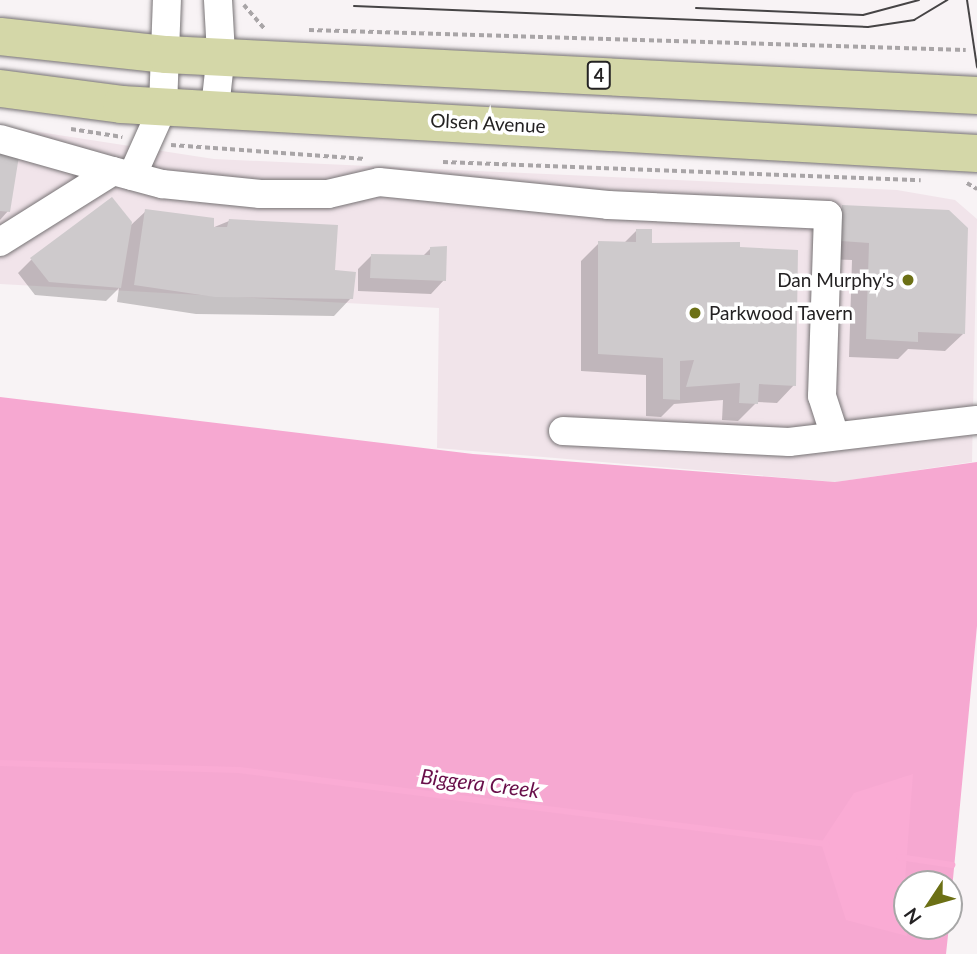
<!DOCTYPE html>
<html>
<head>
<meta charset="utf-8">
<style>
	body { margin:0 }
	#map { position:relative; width:977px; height:954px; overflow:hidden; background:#f8f3f5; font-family:Lato,sans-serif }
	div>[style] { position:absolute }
	.built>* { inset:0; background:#f1e4ea }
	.forest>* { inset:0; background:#f6a8d1 }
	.water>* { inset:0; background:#faabd4 }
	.shadow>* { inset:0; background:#0003 }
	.stream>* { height:6px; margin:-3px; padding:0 3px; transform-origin:3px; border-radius:3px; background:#faabd4 }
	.building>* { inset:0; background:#cecacc }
	.path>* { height:3.5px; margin-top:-1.75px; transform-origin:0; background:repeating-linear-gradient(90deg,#a9a5a7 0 5px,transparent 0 8.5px) }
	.roads { filter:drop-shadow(0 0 2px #777375) drop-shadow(0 0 2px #777375) }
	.minor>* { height:28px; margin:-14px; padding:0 14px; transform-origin:14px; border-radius:14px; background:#fff }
	.major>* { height:37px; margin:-18.5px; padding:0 18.5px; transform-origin:18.5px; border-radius:18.5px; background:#d4d7a8 }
	.tram>* { height:2px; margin:-1px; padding:0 1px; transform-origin:1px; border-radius:1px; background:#464445 }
	.dots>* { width:19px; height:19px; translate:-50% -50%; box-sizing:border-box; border:4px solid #fff; border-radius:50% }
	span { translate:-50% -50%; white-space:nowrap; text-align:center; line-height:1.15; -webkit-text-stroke:7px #fff; paint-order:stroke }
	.shield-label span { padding:2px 5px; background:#fff; border:2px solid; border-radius:5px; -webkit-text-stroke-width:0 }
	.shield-label { font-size:18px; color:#242223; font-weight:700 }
	.street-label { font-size:19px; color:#242223 }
	.poi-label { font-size:19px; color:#242223 }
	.right { translate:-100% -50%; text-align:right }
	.left { translate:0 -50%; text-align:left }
	.water-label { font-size:21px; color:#690f4a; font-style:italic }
	.north { position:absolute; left:893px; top:870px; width:70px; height:70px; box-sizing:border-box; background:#fff; border:2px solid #a7a7a7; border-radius:50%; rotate:234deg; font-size:19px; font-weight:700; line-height:28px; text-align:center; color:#242223 }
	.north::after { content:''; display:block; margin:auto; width:24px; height:32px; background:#6c7015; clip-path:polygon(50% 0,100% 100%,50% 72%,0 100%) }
</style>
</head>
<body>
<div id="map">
	<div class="built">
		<i style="clip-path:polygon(0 126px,214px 159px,897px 190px,955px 200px,977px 219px,972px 462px,836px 482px,437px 448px,439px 308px,0 284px)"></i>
	</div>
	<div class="forest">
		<i style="clip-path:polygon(0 397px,473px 454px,835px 482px,977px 462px,977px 626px,949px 921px,949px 884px,907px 884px,907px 926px,949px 926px,946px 954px,0 954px)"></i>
	</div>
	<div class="water">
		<i style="clip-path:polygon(913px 774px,904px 893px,907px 936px,846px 920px,821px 843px,854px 793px)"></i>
	</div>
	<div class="shadow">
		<i style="clip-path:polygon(0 155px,8px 211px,0 220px)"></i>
		<i style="clip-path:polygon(843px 207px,963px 334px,945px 351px,908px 349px,898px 359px,849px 357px,852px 260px,824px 259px,825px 224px)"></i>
		<i style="clip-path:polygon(146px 211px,212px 228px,229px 221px,334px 272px,351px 298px,334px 316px,196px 314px,117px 302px,119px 288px,106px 301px,35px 295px,18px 273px,31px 260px,131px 225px)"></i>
		<i style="clip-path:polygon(637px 230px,794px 385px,777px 403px,757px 402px,738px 421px,722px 420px,723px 400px,674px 404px,661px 417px,646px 416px,646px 375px,581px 371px,581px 261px,599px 243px,624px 243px)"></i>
		<i style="clip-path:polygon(431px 248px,444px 280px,431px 294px,358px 291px,358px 269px,372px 255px,423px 256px)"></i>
	</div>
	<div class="stream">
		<i style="left:0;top:763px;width:239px;rotate:1.7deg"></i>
		<i style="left:239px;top:770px;width:592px;rotate:7.19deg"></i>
		<i style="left:899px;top:857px;width:54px;rotate:8.6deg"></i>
	</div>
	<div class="building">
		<i style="clip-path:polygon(0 153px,19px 156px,10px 212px,0 211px)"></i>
		<i style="clip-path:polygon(112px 197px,132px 222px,121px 288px,49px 282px,30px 258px)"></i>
		<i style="clip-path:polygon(842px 205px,949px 210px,968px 228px,965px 334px,918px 332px,918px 342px,866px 339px,869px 243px,841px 241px)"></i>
		<i style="clip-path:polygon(145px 209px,214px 218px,214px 227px,227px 227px,229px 219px,338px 225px,335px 270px,356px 272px,353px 299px,215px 297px,134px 285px)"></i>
		<i style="clip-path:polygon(636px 229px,652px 229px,652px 243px,740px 242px,740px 247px,798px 250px,796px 386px,759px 384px,758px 404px,739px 403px,740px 383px,686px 387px,694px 360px,680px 361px,680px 400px,663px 399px,663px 358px,598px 354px,598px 241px,636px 242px)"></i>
		<i style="clip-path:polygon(447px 246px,446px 281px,370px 278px,371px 254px,430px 255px,430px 247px)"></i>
	</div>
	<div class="path">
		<i style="left:244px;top:5px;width:33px;rotate:49deg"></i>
		<i style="left:309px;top:30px;width:657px;rotate:1.74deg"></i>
		<i style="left:71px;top:129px;width:52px;rotate:8.9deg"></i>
		<i style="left:171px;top:145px;width:195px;rotate:4.1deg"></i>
		<i style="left:443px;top:162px;width:478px;rotate:2.2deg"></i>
		<i style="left:967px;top:183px;width:12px;rotate:31deg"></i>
	</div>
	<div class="roads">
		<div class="minor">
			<i style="left:215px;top:108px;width:54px;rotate:-83.7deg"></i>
			<i style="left:221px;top:54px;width:54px;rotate:-93.2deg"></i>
			<i style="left:0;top:139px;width:117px;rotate:15.8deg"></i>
			<i style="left:132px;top:176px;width:76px;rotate:-65.8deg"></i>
			<i style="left:163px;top:107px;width:107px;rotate:-87.9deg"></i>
			<i style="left:0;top:242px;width:133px;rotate:-32.1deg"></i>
			<i style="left:113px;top:171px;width:51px;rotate:14.9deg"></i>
			<i style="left:162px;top:184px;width:99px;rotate:5.8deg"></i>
			<i style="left:260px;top:194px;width:68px"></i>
			<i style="left:328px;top:194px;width:52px;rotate:-13.2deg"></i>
			<i style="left:379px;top:182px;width:230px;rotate:5.7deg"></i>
			<i style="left:608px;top:205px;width:220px;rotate:2.6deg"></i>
			<i style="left:828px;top:215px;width:181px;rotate:91.9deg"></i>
			<i style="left:822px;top:396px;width:39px;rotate:72deg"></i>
			<i style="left:563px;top:431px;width:226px;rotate:2.8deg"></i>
			<i style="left:789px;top:442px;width:189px;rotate:-6.7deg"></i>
		</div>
		<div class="major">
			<i style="left:0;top:36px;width:167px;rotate:6.2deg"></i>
			<i style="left:166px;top:54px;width:812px;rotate:2.89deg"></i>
			<i style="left:0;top:88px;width:122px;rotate:7.5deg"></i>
			<i style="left:121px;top:104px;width:857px;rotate:3.28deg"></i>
		</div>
	</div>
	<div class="tram">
		<i style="left:967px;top:0;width:68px;rotate:81.5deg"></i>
		<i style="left:354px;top:6px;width:514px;rotate:2.34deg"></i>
		<i style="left:868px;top:27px;width:47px;rotate:-8.7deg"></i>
		<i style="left:914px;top:20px;width:39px;rotate:-31deg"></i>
		<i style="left:696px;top:8px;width:167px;rotate:2.4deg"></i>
		<i style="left:863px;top:15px;width:58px;rotate:-15deg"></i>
	</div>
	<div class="dots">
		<i style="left:908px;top:280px;background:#6c7015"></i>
		<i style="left:695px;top:313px;background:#6c7015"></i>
	</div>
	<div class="shield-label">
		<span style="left:599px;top:75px">4</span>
	</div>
	<div class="street-label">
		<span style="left:488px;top:123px;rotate:3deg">Olsen Avenue</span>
	</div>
	<div class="poi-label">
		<span class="right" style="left:894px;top:280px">Dan Murphy's</span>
		<span class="left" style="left:709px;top:313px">Parkwood Tavern</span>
	</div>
	<div class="water-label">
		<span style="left:480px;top:783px;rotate:7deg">Biggera Creek</span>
	</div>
	<div class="north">N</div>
</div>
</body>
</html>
